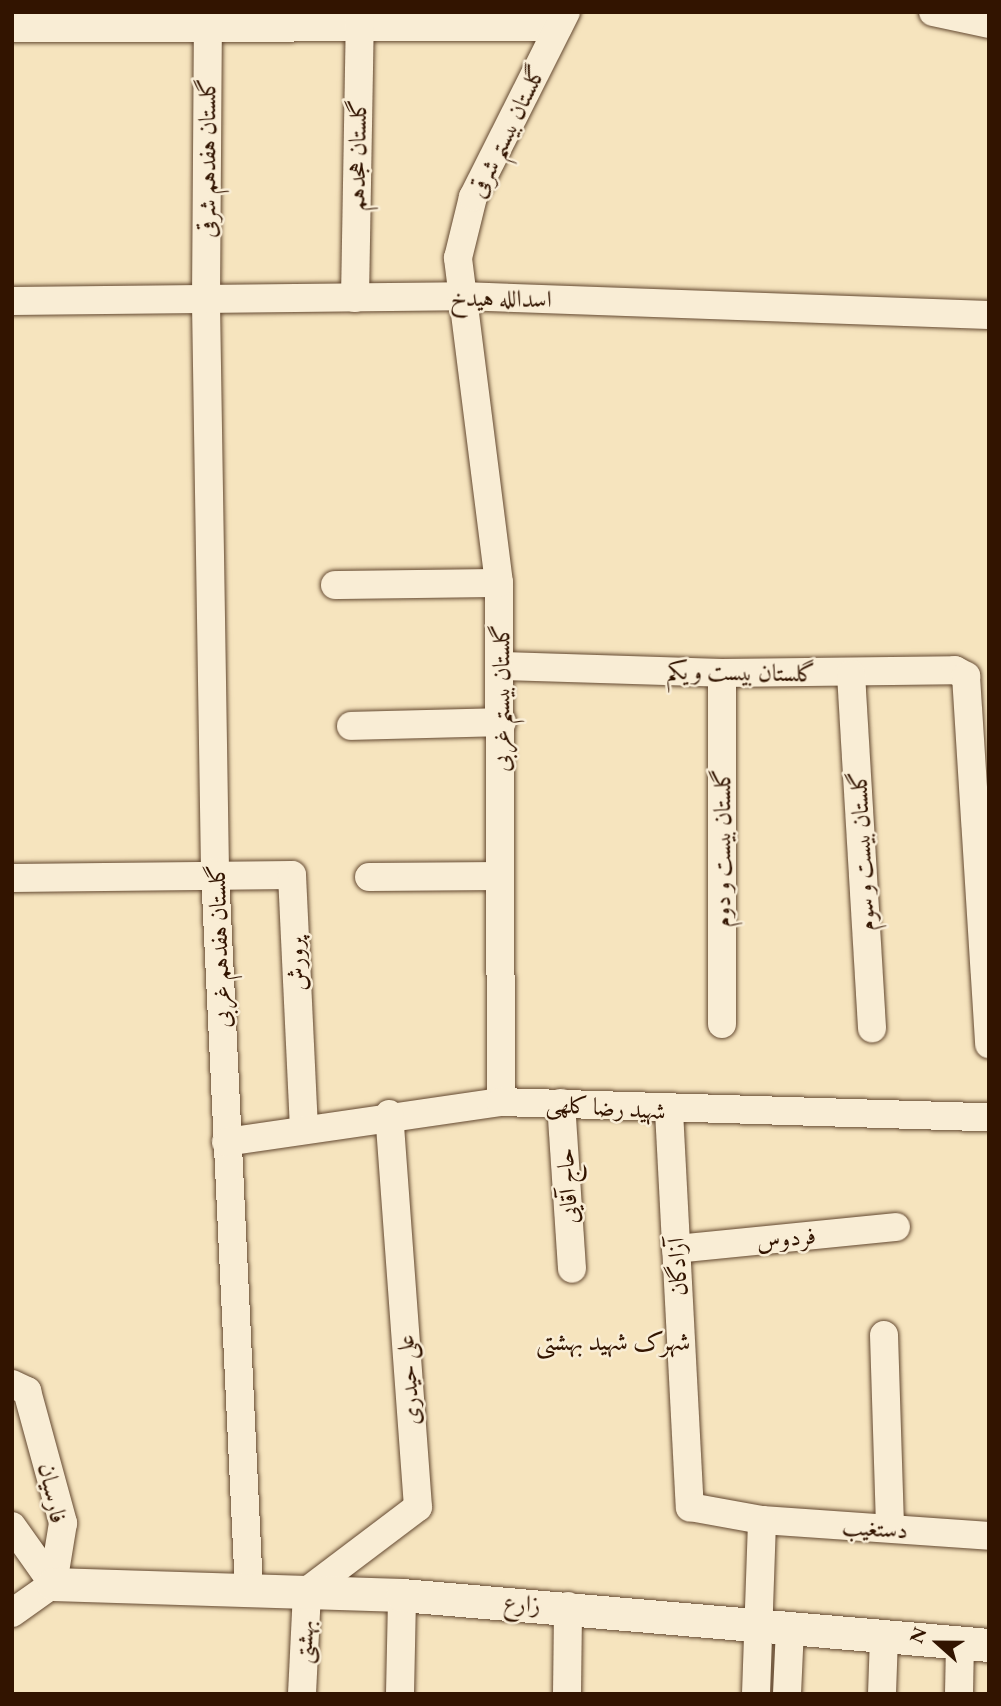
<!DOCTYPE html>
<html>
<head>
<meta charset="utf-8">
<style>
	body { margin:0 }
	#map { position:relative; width:1001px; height:1706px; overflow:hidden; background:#f6e4be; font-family:"EB Garamond",Amiri,serif }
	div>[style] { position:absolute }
	.roads { filter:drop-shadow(0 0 2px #634830) drop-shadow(0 0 2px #634830) }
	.minor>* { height:28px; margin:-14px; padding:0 14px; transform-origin:14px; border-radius:14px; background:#f9edd5 }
	.tertiary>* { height:33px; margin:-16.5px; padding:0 16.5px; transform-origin:16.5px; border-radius:16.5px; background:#f9edd5 }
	span { translate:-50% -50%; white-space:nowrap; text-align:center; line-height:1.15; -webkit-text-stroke:5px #f9edd5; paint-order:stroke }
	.street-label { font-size:24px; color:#321400 }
	.neighbourhood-label { font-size:26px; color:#321400 }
	.frame { position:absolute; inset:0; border:14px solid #321400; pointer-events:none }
	.north { position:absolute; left:903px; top:1608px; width:70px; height:70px; -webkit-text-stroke:5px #f9edd5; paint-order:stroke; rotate:291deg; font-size:19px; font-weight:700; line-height:28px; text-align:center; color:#321400 }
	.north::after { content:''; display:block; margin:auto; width:24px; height:32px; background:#321400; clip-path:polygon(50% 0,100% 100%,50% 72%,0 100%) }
</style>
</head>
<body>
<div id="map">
	<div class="roads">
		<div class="minor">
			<i style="left:208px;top:12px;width:291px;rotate:90.4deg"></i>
			<i style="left:206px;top:303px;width:569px;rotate:89.09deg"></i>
			<i style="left:215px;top:872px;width:718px;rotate:87.29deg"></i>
			<i style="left:933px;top:12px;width:57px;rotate:12.1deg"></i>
			<i style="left:12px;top:28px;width:546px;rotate:-0.1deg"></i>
			<i style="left:355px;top:298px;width:286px;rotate:-89deg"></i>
			<i style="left:12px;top:301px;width:449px;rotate:-0.6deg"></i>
			<i style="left:461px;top:296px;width:528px;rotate:2.06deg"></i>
			<i style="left:335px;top:585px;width:164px;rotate:-0.7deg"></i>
			<i style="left:503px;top:666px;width:219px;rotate:1.8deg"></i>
			<i style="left:722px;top:673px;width:233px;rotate:-0.7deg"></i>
			<i style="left:955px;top:670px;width:13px;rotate:29deg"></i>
			<i style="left:966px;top:676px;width:369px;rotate:86.4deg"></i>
			<i style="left:851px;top:674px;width:355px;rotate:86.6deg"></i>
			<i style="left:351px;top:726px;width:151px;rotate:-1.5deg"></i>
			<i style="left:369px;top:877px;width:131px;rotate:-0.4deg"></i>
			<i style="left:12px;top:878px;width:280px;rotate:-0.6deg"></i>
			<i style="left:292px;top:875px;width:254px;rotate:87.3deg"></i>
			<i style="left:722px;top:1024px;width:351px;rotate:-90deg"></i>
			<i style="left:501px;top:1102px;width:519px;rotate:-90.22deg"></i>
			<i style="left:499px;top:583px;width:328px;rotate:-97.2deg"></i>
			<i style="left:458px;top:258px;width:63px;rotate:-76.2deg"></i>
			<i style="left:473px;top:197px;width:207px;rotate:-63.3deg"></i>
			<i style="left:561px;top:1103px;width:166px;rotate:86.2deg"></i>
			<i style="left:669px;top:1111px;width:397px;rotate:87deg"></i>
			<i style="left:690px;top:1507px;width:73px;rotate:10.2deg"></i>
			<i style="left:762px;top:1520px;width:228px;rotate:4deg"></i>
			<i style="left:226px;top:1142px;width:278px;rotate:-8.3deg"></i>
			<i style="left:501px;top:1102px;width:488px;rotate:1.8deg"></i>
			<i style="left:676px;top:1249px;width:221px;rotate:-5.7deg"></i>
			<i style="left:884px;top:1335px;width:193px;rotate:88.2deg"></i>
			<i style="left:12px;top:1384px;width:17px;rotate:25deg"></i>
			<i style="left:27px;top:1391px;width:137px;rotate:74.7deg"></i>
			<i style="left:63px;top:1523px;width:62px;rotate:99.3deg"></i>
			<i style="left:12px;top:1526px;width:71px;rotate:54.7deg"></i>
			<i style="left:12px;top:1613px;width:50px;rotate:-35.3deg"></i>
			<i style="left:302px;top:1694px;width:103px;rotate:-87.2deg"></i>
			<i style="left:307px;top:1591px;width:139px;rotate:-37.1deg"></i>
			<i style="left:418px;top:1507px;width:394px;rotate:-94.2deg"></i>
			<i style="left:400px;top:1694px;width:99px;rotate:-88.8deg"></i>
			<i style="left:567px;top:1694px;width:88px;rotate:-89.3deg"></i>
			<i style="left:756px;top:1694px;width:174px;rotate:-88deg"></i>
			<i style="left:787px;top:1694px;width:66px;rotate:-87.4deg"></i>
			<i style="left:882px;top:1694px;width:56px;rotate:-88deg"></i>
			<i style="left:959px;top:1694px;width:50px;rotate:-88.9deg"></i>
		</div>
		<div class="tertiary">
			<i style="left:53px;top:1584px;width:349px;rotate:1.8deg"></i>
			<i style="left:402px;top:1595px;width:589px;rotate:4.87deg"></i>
		</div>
	</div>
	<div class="street-label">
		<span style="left:507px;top:131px;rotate:-64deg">گلستان بیستم شرقی</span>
		<span style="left:357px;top:155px;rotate:-89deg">گلستان هجدهم</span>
		<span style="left:207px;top:158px;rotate:-90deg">گلستان هفدهم شرقی</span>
		<span style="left:501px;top:298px;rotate:1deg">اسدالله هیدخ</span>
		<span style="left:741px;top:672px;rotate:1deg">گلستان بیست و یکم</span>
		<span style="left:501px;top:698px;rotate:-90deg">گلستان بیستم غربی</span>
		<span style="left:722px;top:848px;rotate:-90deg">گلستان بیست و دوم</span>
		<span style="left:862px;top:851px;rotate:-93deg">گلستان بیست و سوم</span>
		<span style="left:219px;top:946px;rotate:-92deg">گلستان هفدهم غربی</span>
		<span style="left:296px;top:964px;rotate:-93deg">پرورش</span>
		<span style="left:606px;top:1107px;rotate:4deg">شهید رضا کلهی</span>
		<span style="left:567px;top:1186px;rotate:-94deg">حاج آقایی</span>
		<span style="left:786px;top:1238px;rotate:-6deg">فردوس</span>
		<span style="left:677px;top:1267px;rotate:-93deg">آزادگان</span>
		<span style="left:408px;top:1380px;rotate:-94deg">علی حیدری</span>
		<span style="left:53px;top:1493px;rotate:78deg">فارسیان</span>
		<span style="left:875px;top:1528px;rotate:4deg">دستغیب</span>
		<span style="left:522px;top:1603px;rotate:4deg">زارع</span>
		<span style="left:304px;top:1642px;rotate:-87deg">بهشتی</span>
	</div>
	<div class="neighbourhood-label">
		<span style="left:613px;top:1342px">شهرک شهید بهشتی</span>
	</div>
	<div class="frame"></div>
	<div class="north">N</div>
</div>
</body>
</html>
